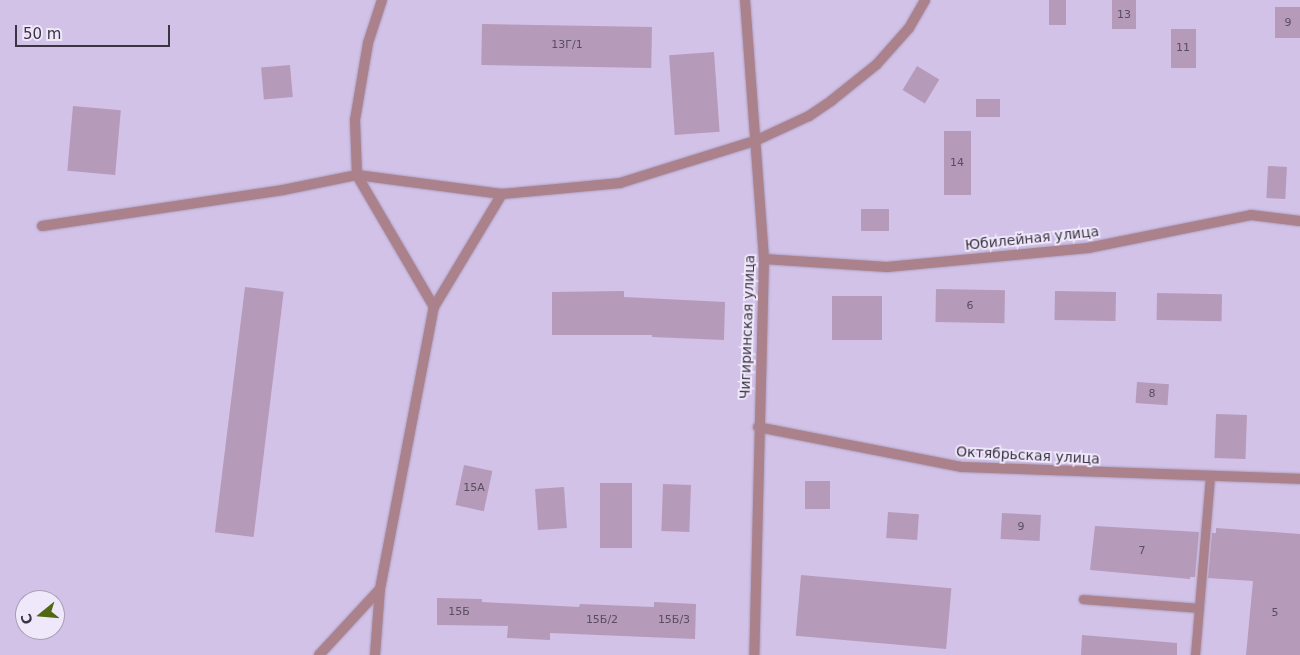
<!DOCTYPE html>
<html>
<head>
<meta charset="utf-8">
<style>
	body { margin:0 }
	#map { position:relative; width:1300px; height:655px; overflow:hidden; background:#d2c2e8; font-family:"DejaVu Sans",sans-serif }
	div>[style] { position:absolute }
	.building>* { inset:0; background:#b69ab9; transform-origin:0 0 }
	.roads { filter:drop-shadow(0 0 1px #aea0c0) drop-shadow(0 0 1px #aea0c0) }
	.lane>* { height:9px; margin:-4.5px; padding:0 4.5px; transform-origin:4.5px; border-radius:4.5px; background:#ab818b }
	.street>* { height:10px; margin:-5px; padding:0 5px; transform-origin:5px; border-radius:5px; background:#ab818b }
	span { translate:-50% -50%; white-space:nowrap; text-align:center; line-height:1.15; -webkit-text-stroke:4px #efe7fa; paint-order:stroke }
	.number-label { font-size:11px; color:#594e60 }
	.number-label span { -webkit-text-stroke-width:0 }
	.street-label { font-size:14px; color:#3a3443 }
	.north { position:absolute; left:15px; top:590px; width:50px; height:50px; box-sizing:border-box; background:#efe7fa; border:1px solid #a79fb1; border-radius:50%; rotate:253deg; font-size:14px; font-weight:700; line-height:20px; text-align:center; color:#3a3443 }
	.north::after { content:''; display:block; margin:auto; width:18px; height:22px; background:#526714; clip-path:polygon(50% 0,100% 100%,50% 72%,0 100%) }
	.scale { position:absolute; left:15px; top:25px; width:155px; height:22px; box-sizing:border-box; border:2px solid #3a3443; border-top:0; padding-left:6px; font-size:15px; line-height:18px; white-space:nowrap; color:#3a3443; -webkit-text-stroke:4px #efe7fa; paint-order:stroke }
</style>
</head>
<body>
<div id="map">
	<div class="building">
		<i style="left:1049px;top:0;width:17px;height:25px"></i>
		<i style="left:1112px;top:0;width:24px;height:29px"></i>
		<i style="left:1275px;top:7px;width:25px;height:31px"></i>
		<i style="left:482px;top:24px;width:170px;height:41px;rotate:1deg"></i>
		<i style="left:1171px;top:29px;width:25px;height:39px"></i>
		<i style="left:714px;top:52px;width:80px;height:45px;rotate:86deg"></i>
		<i style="left:290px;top:65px;width:32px;height:29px;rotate:85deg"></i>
		<i style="left:917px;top:66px;width:26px;height:28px;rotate:31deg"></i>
		<i style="left:1000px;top:99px;width:18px;height:24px;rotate:90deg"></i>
		<i style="left:73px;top:106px;width:48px;height:65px;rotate:5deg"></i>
		<i style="left:944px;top:131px;width:27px;height:64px"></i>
		<i style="left:1268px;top:166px;width:19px;height:32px;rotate:3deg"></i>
		<i style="left:861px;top:209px;width:28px;height:22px"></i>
		<i style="left:245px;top:287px;width:39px;height:247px;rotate:7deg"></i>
		<i style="left:936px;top:289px;width:69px;height:33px;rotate:1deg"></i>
		<i style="clip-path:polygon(624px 291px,624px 297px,725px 302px,724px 340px,652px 337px,652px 335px,552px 335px,552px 292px)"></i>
		<i style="left:1055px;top:291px;width:61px;height:29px;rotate:1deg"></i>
		<i style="left:1157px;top:293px;width:65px;height:27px;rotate:1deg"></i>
		<i style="left:832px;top:296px;width:50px;height:44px"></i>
		<i style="left:1137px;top:382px;width:32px;height:21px;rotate:4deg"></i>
		<i style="left:1216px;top:414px;width:31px;height:44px;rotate:2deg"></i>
		<i style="left:464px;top:465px;width:29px;height:41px;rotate:12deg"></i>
		<i style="left:805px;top:481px;width:25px;height:28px"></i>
		<i style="left:600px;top:483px;width:32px;height:65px"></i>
		<i style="left:663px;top:484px;width:28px;height:47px;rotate:2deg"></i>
		<i style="left:564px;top:487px;width:41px;height:29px;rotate:86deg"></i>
		<i style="left:888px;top:512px;width:31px;height:26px;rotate:4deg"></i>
		<i style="left:1002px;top:513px;width:39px;height:26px;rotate:3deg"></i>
		<i style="clip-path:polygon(1095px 526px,1199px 532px,1195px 577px,1190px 577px,1190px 579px,1090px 570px)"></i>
		<i style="clip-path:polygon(1216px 528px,1300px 534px,1300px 655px,1246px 655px,1253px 581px,1208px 578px,1212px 533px,1216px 533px)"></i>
		<i style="left:801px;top:575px;width:151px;height:61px;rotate:5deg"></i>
		<i style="clip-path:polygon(437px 598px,482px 599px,482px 602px,579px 607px,580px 604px,654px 607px,654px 602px,696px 604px,695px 639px,550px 633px,550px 640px,507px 638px,508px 626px,437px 625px)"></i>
		<i style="clip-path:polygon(1082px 635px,1177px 643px,1177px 655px,1081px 655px)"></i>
	</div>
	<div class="roads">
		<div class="lane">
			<i style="left:1083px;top:599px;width:116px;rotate:4.4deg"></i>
			<i style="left:1195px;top:655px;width:180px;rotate:-85.2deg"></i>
		</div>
		<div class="street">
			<i style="left:745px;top:0;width:260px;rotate:85.8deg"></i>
			<i style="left:764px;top:259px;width:396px;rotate:91.4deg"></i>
			<i style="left:42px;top:226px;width:244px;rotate:-8.5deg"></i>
			<i style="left:283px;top:190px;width:76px;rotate:-11.5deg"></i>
			<i style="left:357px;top:175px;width:146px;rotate:7.5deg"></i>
			<i style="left:502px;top:194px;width:119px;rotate:-5.3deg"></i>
			<i style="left:620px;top:183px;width:141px;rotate:-17.3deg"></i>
			<i style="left:755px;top:141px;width:60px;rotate:-24.8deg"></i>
			<i style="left:809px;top:116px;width:27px;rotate:-34deg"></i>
			<i style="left:831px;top:101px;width:59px;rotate:-38.8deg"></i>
			<i style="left:877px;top:64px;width:48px;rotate:-48.4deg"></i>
			<i style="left:909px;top:28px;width:32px;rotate:-60deg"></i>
			<i style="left:764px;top:259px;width:123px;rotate:3.7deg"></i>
			<i style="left:887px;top:267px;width:202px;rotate:-5.4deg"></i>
			<i style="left:1088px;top:248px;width:166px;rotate:-11.4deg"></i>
			<i style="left:1251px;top:215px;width:49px;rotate:7deg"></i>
			<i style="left:434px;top:307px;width:132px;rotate:-59deg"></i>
			<i style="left:758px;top:427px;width:207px;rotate:11.1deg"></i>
			<i style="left:961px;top:467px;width:339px;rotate:2deg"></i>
			<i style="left:319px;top:655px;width:90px;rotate:-47.3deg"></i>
			<i style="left:375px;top:655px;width:66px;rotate:-85.7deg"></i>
			<i style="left:380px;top:589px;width:287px;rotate:-79.2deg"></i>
			<i style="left:434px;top:307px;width:153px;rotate:-120.3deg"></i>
			<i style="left:357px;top:175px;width:55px;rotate:-92.1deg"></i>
			<i style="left:355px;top:120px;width:78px;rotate:-80.4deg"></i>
			<i style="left:368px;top:43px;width:45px;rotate:-72deg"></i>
		</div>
	</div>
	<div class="number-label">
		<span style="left:1124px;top:15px">13</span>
		<span style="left:1288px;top:23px">9</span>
		<span style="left:567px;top:45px">13Г/1</span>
		<span style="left:1183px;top:48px">11</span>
		<span style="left:957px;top:163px">14</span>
		<span style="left:970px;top:306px">6</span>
		<span style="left:1152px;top:394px">8</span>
		<span style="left:474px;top:488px">15А</span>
		<span style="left:1021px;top:527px">9</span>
		<span style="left:1142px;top:551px">7</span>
		<span style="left:459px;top:612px">15Б</span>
		<span style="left:1275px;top:613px">5</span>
		<span style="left:602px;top:620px">15Б/2</span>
		<span style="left:674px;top:620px">15Б/3</span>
	</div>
	<div class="street-label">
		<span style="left:1032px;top:238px;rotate:-6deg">Юбилейная улица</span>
		<span style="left:747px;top:327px;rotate:-88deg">Чигиринская улица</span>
		<span style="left:1028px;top:455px;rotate:3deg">Октябрьская улица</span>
	</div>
	<div class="north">С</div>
	<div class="scale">50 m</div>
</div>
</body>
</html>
